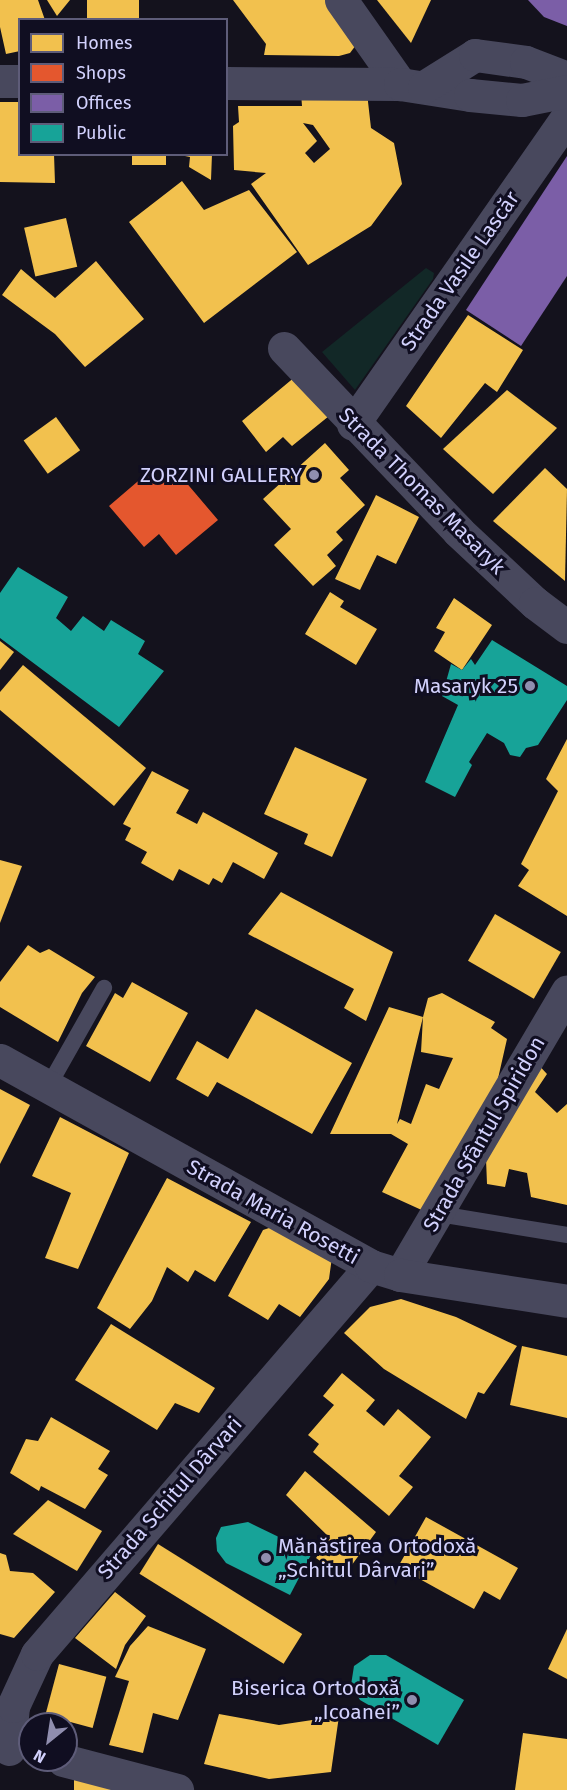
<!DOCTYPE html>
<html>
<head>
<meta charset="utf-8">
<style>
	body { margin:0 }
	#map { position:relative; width:567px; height:1790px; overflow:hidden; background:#14121d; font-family:"Fira Sans",sans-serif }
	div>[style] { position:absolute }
	.green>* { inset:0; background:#122827 }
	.homes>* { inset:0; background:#f2c14e; transform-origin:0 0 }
	.shops>* { inset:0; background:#e4572e }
	.offices>* { inset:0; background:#7b5ea7 }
	.public>* { inset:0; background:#17a398 }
	.service>* { height:16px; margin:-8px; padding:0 8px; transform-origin:8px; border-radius:8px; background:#48485d }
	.minor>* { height:33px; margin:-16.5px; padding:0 16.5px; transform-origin:16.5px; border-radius:16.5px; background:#48485d }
	.tertiary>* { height:33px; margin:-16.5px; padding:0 16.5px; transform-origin:16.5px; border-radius:16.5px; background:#48485d }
	.dots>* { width:16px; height:16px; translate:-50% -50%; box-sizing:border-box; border:3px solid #100e21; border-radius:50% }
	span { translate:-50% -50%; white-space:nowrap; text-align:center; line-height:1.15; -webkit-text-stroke:6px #100e21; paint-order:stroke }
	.street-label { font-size:21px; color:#d2d1fd }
	.poi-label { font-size:21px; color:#d2d1fd }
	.right { translate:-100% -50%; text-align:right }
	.left { translate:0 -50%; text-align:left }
	.legend { position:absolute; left:18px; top:18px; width:210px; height:138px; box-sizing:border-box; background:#100e21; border:2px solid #5e5c79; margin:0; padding:8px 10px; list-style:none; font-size:18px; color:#d2d1fd }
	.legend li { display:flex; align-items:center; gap:12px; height:30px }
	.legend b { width:30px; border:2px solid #5e5c79 }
	.north { position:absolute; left:18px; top:1712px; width:60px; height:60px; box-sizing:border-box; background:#100e21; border:2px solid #5e5c79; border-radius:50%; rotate:210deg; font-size:16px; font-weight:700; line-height:24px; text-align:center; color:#d2d1fd }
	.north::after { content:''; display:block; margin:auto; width:21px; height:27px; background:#908eaf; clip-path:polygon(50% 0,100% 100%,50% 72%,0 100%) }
</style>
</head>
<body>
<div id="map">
	<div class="green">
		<i style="clip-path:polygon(426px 268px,434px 273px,433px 279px,355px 390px,322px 352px)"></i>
	</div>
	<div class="homes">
		<i style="clip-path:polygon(0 0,38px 0,45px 20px,20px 20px,20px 51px,6px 54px,0 27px)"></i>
		<i style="clip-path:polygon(47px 0,70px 0,57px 16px)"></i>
		<i style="left:87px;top:0;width:52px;height:20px"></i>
		<i style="clip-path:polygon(233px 0,333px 0,356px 45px,350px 53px,339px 56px,264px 55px,266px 44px)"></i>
		<i style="clip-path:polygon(377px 0,431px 0,411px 43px)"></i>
		<i style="clip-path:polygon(evenodd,301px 93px,367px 93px,371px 128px,394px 143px,402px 184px,371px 226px,308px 265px,251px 184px,266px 173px,234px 170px,233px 126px,239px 122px,238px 106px,302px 106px,301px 93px,303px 123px,313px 125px,330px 149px,314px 163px,305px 153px,317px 141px,303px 123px)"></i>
		<i style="clip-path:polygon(0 102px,20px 102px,20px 154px,54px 154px,55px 183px,0 182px)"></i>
		<i style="left:132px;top:154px;width:34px;height:11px"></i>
		<i style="clip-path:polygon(175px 154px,212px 154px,211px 180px,189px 167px,190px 157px)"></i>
		<i style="clip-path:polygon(182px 181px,204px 210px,249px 190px,297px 252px,204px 323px,129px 222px)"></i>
		<i style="left:66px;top:218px;width:50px;height:43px;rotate:77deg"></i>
		<i style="clip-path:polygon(96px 261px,144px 319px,85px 367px,55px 334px,2px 295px,21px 269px,55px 298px)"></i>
		<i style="clip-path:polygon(468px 315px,523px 350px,497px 392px,485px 383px,441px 438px,406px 406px)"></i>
		<i style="clip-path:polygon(296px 376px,329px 416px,292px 446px,283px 437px,266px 452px,242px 421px)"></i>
		<i style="clip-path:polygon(507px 390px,557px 428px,493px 494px,443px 449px)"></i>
		<i style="left:56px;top:417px;width:41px;height:40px;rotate:54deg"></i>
		<i style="clip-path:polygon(325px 443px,349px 470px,340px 478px,365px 505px,336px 532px,343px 540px,327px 555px,336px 566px,313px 586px,274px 545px,291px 529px,263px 499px)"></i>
		<i style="clip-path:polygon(545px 468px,567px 489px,565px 581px,493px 521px)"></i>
		<i style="clip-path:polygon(376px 495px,419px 517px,396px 564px,377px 555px,360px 590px,335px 579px)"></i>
		<i style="clip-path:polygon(330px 592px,344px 601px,340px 607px,377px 629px,356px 665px,305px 634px)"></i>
		<i style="clip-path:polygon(454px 598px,492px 625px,462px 670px,434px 651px,445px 632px,436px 628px)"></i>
		<i style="clip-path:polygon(0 641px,14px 652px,0 670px)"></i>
		<i style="clip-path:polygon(23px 665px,146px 768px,114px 806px,0 710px,0 692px)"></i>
		<i style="clip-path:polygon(567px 739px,567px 916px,518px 886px,529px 870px,521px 864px,558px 791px,546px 779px)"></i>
		<i style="clip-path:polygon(295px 747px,367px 779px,332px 857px,304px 844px,308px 834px,264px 814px)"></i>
		<i style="clip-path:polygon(152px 771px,189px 790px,176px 813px,197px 824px,203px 812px,278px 853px,264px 879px,233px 862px,222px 883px,213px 878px,209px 885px,179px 869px,173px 881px,141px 863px,147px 852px,125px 840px,131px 828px,123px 824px)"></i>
		<i style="clip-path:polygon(0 860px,22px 866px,0 923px)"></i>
		<i style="clip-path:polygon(281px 892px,393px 952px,366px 1021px,344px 1008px,354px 989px,248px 934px)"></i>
		<i style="left:495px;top:914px;width:76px;height:54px;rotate:30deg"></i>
		<i style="clip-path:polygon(28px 945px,40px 953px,49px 949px,95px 977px,82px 993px,58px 1042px,0 1007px,0 982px)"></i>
		<i style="clip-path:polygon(132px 982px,188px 1013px,150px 1082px,86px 1046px,115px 993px,123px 998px)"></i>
		<i style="clip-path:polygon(evenodd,442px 993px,495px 1022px,491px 1028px,507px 1039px,497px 1083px,426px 1212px,382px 1192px,408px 1144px,391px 1134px,330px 1134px,389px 1007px,423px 1017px,428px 998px,442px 993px,423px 1017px,421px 1052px,453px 1058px,439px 1089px,426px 1084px,411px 1124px,400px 1119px,397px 1124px,423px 1017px)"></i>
		<i style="clip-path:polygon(256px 1009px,352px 1063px,312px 1134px,217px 1082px,208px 1097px,176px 1079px,197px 1041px,228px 1059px)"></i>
		<i style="clip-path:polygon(533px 1059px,547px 1074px,535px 1092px,557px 1113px,567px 1104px,567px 1205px,531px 1197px,527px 1173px,509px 1169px,505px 1187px,487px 1184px,486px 1159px)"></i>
		<i style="clip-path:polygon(0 1089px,30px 1105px,0 1164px)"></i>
		<i style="clip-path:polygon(60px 1117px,129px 1153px,78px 1269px,45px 1258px,71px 1193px,32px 1176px)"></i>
		<i style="clip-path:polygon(167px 1178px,251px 1222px,215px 1282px,195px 1270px,188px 1282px,167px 1267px,152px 1301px,130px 1329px,97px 1308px)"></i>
		<i style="clip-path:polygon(272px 1227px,332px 1257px,329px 1279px,300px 1317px,279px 1304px,268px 1320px,228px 1296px,263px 1230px)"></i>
		<i style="clip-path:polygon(401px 1299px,456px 1317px,517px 1346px,484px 1394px,478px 1392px,466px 1419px,384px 1369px,344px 1333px,370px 1307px)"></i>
		<i style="clip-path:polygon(111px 1324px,215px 1388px,199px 1413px,175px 1403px,157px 1430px,75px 1380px)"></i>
		<i style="clip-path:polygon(522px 1346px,567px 1356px,567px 1418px,510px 1405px)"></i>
		<i style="clip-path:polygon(342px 1373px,375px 1400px,366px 1411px,384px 1426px,398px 1409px,431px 1437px,399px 1476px,413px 1487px,389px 1516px,313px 1452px,319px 1444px,308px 1435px,334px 1405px,323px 1396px)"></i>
		<i style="clip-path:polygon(51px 1417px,110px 1451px,98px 1469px,108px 1475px,85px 1509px,41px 1486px,39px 1491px,10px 1473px,26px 1439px,38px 1441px)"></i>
		<i style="clip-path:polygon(305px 1471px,376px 1532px,343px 1577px,316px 1558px,330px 1538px,286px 1495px)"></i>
		<i style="clip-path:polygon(48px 1500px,102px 1531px,77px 1571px,13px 1534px)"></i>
		<i style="clip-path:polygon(426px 1517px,518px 1568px,500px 1600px,484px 1591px,474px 1609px,398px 1567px)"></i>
		<i style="left:158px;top:1544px;width:170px;height:35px;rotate:32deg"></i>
		<i style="clip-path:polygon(0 1553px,6px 1555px,10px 1571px,33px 1573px,55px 1592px,14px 1638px,0 1634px)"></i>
		<i style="clip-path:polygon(115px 1592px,146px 1616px,125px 1645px,116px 1669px,75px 1638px)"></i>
		<i style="clip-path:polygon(148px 1626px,206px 1649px,178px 1720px,153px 1713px,143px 1753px,109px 1745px,129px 1681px,115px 1677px,130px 1646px)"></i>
		<i style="clip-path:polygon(567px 1629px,567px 1679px,548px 1669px)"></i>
		<i style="left:59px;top:1664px;width:49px;height:53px;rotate:15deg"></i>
		<i style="clip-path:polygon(219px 1714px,279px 1725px,339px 1716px,331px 1772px,269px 1779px,204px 1764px)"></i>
		<i style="clip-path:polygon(523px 1733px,567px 1739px,567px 1790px,515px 1790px)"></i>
		<i style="clip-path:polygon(74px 1779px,115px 1790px,74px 1790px)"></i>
	</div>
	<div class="shops">
		<i style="clip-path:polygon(173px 467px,218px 520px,176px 555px,159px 534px,144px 547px,109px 506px,151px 470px,158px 480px)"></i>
	</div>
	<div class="offices">
		<i style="clip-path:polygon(528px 0,567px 0,567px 26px,544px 17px)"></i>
		<i style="clip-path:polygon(567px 156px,567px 276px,521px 346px,466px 310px)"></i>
	</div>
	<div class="public">
		<i style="clip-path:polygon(18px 567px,68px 597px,56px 618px,71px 631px,83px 616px,104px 631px,111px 620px,145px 641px,138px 654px,164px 671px,119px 727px,0 638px,0 593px)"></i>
		<i style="clip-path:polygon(492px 640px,567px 686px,567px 700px,538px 745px,526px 748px,520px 757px,510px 755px,504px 743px,487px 733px,469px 762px,472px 765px,455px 797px,425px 782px,458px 705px,442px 696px,451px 664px,462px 670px,471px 659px,475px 665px)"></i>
		<i style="clip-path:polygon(248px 1522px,312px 1553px,290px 1595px,226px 1563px,217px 1551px,216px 1538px,221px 1527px)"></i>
		<i style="clip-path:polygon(370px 1655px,386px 1655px,464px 1700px,438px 1745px,360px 1700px,351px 1685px,354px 1666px)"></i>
	</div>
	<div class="service">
		<i style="left:48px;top:1087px;width:114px;rotate:-60.5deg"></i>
		<i style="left:439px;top:1214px;width:130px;rotate:9.3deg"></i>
	</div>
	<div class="minor">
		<i style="left:341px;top:0;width:103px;rotate:54.9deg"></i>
		<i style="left:0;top:81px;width:20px"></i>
		<i style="left:226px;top:83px;width:174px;rotate:0.3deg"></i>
		<i style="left:400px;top:84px;width:71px;rotate:8.9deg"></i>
		<i style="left:424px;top:87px;width:60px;rotate:-32.1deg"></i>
		<i style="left:284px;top:348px;width:253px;rotate:46.4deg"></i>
		<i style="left:458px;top:531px;width:105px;rotate:43.1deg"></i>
		<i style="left:535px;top:603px;width:40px;rotate:37deg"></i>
		<i style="left:353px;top:424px;width:374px;rotate:-55.1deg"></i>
		<i style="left:400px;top:1275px;width:329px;rotate:-59.5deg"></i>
		<i style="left:9px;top:1749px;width:43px;rotate:-84.7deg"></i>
		<i style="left:13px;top:1706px;width:57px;rotate:-65.2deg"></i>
		<i style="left:37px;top:1654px;width:512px;rotate:-49.28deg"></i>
		<i style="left:63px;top:1760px;width:118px;rotate:14.7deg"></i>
	</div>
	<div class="tertiary">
		<i style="left:475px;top:55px;width:51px;rotate:7.8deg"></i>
		<i style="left:526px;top:62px;width:44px;rotate:21.3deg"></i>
		<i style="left:470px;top:95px;width:52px;rotate:5.5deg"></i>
		<i style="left:522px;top:100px;width:46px;rotate:-11.3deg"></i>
		<i style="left:0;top:1060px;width:424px;rotate:29deg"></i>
		<i style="left:371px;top:1266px;width:30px;rotate:17deg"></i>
		<i style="left:400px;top:1275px;width:169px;rotate:8.8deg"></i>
	</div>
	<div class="dots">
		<i style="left:314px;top:475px;background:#908eaf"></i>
		<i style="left:530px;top:686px;background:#908eaf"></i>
		<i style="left:266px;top:1558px;background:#908eaf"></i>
		<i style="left:412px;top:1700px;background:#908eaf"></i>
	</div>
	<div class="street-label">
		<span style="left:460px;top:271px;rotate:-55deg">Strada Vasile Lascăr</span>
		<span style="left:422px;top:491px;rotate:45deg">Strada Thomas Masaryk</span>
		<span style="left:484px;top:1134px;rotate:-60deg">Strada Sfântul Spiridon</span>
		<span style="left:273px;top:1212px;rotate:29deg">Strada Maria Rosetti</span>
		<span style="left:170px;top:1498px;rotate:-49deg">Strada Schitul Dârvari</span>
	</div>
	<div class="poi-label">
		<span class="right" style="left:302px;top:475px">ZORZINI GALLERY</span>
		<span class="right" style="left:518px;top:686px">Masaryk 25</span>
		<span class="left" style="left:278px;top:1558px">Mănăstirea Ortodoxă<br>„Schitul Dârvari”</span>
		<span class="right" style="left:400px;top:1700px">Biserica Ortodoxă<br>„Icoanei”</span>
	</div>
	<ul class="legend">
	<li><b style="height:16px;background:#f2c14e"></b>Homes</li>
	<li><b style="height:16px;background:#e4572e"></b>Shops</li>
	<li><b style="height:16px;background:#7b5ea7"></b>Offices</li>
	<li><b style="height:16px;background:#17a398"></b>Public</li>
	</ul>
	<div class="north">N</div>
</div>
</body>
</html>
